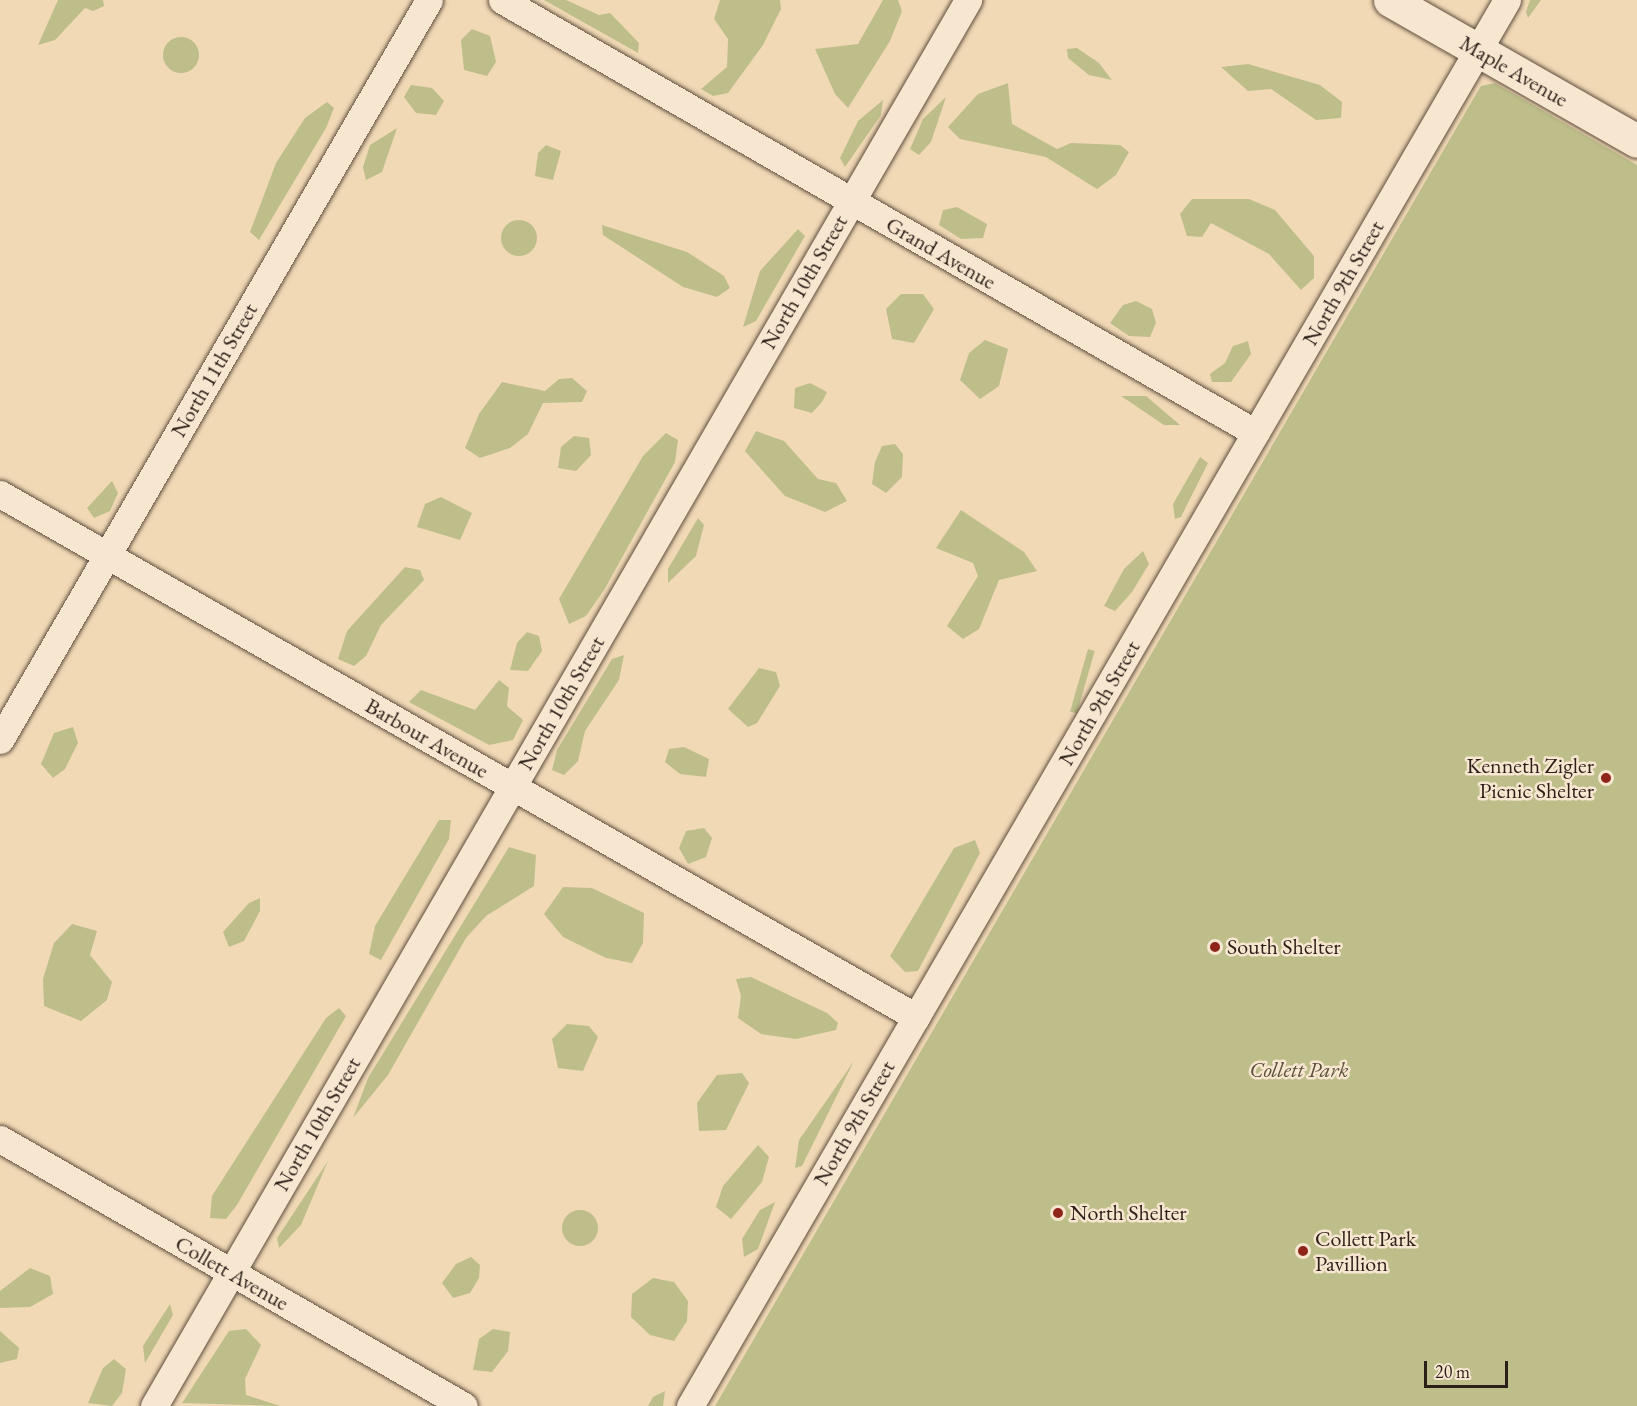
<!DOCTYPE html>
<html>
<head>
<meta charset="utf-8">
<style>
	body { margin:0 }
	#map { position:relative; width:1637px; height:1406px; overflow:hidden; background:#f2d9b6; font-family:"EB Garamond",serif }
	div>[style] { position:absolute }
	.green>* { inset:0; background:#bebe8b; transform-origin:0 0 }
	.round { border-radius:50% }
	.roads { filter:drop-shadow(0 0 2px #5e4e3f) drop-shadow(0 0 2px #5e4e3f) }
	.street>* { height:27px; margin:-13.5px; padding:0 13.5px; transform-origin:13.5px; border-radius:13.5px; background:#f7e6d0 }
	.secondary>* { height:33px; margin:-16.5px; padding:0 16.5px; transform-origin:16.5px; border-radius:16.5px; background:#f7e6d0 }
	.dots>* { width:16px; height:16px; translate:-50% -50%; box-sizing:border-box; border:3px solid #f7e6d0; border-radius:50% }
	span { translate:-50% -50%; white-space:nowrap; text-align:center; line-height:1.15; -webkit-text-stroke:5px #f7e6d0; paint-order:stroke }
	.street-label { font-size:22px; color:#2c1f17 }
	.poi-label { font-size:22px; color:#2c1f17 }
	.right { translate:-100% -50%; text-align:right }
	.left { translate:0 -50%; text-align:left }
	.park-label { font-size:22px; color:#584f3a; font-style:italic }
	.scale { position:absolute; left:1424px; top:1361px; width:84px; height:27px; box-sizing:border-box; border:3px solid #2c1f17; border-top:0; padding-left:8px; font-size:18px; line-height:21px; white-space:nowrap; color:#2c1f17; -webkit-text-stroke:4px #f7e6d0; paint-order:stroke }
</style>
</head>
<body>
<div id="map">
	<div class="green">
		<i style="clip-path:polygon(58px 0,103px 0,104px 6px,93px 11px,85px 8px,55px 40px,38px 45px)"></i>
		<i style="clip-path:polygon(544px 0,566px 0,599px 15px,610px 13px,639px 43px,638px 53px)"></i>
		<i style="clip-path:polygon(720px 0,780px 0,781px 9px,763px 45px,728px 93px,713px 96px,701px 89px,727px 67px,728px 39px,714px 19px)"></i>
		<i style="clip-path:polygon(883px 0,898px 0,902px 11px,890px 41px,848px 108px,835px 94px,815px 49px,858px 44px)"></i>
		<i style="clip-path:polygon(1530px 0,1541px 0,1528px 18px,1526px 12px)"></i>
		<i style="clip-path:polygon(472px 29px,490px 36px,496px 62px,487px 76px,464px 70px,461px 40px)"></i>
		<i class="round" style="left:163px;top:37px;width:36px;height:36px"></i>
		<i style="clip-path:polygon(1077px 48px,1099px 63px,1112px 80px,1089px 75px,1068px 58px,1067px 49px)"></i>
		<i style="clip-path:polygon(1248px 64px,1320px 85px,1342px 102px,1341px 118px,1316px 120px,1271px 89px,1248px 91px,1221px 67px)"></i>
		<i style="clip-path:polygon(1008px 83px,1012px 124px,1057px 149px,1071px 143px,1120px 145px,1129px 152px,1116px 175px,1097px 189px,1046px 157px,960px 139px,948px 127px,978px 94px)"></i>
		<i style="clip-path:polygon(1495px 83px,1637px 165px,1637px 1406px,715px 1406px,1475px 96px,1481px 86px)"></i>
		<i style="clip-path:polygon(411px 85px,432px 88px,444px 101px,436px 115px,416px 113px,404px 97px)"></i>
		<i style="clip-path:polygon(946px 97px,931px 142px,919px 155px,910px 149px,923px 119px)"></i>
		<i style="clip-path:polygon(883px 100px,881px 115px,845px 167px,840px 158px,858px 121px)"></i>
		<i style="clip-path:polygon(327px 102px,334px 108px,326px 128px,259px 240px,250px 232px,276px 163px,305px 118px)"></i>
		<i style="clip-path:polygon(397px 128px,382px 172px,366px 180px,363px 167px,370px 145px)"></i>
		<i style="clip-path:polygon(546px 145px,561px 151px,553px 180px,535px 176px,538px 153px)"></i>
		<i style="clip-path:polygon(1192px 199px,1249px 199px,1275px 210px,1314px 256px,1314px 278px,1301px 290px,1269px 254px,1211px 223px,1202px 237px,1187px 236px,1180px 214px)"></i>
		<i style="clip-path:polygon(957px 207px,987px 224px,983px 238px,961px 239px,939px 225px,943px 210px)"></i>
		<i class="round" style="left:501px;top:220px;width:36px;height:36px"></i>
		<i style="clip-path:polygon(602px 225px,687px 252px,724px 276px,730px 288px,717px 297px,683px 287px,603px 235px)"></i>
		<i style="clip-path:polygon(798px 229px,805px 236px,798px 248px,756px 321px,743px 327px,760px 271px)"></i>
		<i style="clip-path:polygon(901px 294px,923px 294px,934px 309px,914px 343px,892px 339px,886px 309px)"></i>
		<i style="clip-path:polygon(1136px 301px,1152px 309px,1156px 323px,1150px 337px,1129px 336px,1110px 323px,1123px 305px)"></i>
		<i style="clip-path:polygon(985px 340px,1008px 349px,999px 386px,980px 399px,960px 380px,969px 353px)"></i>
		<i style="clip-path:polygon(1248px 341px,1251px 354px,1231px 382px,1212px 382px,1210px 374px,1225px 363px,1233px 346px)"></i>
		<i style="clip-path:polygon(572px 378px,587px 391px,582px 402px,543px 403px,528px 434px,510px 448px,480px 458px,465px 448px,479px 414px,502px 382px,545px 391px,559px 379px)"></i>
		<i style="clip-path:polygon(810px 383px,827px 392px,822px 402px,812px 413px,794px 408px,795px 388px)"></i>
		<i style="clip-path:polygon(1121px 396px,1146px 396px,1180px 425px,1164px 425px)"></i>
		<i style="clip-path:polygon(756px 431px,784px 441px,818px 479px,836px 483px,847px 501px,825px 512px,785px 496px,745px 451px)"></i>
		<i style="clip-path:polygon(666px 433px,678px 440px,675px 462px,604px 590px,586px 616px,569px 624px,559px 599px,643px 456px)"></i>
		<i style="clip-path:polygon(574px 436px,589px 438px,591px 455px,576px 471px,558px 468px,561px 447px)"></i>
		<i style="clip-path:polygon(895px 444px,903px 454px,902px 477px,886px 493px,872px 484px,875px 462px,882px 446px)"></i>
		<i style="clip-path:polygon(1200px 457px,1208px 463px,1181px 517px,1175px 519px,1173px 504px)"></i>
		<i style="clip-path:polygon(112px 481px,118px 493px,110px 511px,94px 518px,87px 508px)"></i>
		<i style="clip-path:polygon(441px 497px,472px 513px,460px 540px,417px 527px,425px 504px)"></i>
		<i style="clip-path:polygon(961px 510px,1024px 552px,1037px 571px,999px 580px,979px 629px,963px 639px,947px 626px,978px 576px,973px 563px,936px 548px)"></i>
		<i style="clip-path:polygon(698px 518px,704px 525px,696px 556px,668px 583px,668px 569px)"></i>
		<i style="clip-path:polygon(1143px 551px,1149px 564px,1132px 592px,1115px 611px,1104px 606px,1124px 569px)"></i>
		<i style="clip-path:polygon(405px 567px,420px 570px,424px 580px,381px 625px,366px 656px,354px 666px,338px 659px,347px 631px)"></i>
		<i style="clip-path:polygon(527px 632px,539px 636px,542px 651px,528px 671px,510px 670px,517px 643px)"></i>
		<i style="left:1088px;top:649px;width:7px;height:65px;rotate:16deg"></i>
		<i style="clip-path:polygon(624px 655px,619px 680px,585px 731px,578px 761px,564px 775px,552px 770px,557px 750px,612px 659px)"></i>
		<i style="clip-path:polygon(759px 668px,776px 672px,780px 686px,757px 723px,748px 727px,728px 709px)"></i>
		<i style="clip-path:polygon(499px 680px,509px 688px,507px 706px,523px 720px,513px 740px,489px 745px,409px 702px,421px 690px,475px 710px)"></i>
		<i style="clip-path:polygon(73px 727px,78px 743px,65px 769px,53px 778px,41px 764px,54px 733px)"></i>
		<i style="clip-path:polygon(684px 747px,709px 759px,706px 777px,680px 774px,665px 762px,669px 749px)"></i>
		<i style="clip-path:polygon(439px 820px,451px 820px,449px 839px,381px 960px,369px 954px,375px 926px)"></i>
		<i style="clip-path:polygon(704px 828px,712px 838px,706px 857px,688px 864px,679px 848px,686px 831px)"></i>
		<i style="clip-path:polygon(975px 840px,980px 853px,918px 971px,905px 972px,890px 956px,954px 848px)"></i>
		<i style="clip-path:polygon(509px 847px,536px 855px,534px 886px,486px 916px,466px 938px,388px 1075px,353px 1118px,368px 1078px)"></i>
		<i style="clip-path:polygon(563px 887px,592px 888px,644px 913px,643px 943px,632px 963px,606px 958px,563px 937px,544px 914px)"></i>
		<i style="clip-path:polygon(260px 898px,260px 911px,244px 941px,229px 947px,223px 932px,249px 903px)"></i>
		<i style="clip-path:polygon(72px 924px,97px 931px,90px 955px,112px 982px,107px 1000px,81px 1021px,44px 1006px,43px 979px,54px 943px)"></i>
		<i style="clip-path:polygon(751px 977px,827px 1013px,838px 1023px,836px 1030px,796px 1039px,761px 1034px,738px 1018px,741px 996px,736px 979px)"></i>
		<i style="clip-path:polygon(339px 1008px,346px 1016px,237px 1205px,226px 1219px,210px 1218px,212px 1196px,326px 1018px)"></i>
		<i style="clip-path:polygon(567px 1024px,589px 1026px,598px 1037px,583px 1071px,558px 1068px,552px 1039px)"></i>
		<i style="clip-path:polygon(854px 1061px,802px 1166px,795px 1168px,799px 1140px)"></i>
		<i style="clip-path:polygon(742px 1073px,749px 1083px,726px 1130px,699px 1131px,697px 1103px,717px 1075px)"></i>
		<i style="clip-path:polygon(758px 1145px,769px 1157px,762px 1182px,731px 1219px,716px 1207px,723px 1186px)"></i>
		<i style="clip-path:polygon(328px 1161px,301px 1225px,279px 1248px,277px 1238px)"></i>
		<i style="clip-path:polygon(775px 1202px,758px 1249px,744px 1257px,742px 1239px,760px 1210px)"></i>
		<i class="round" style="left:562px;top:1210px;width:36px;height:36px"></i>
		<i style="clip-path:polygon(471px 1257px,480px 1265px,479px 1278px,470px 1293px,453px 1298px,442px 1283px,456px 1264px)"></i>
		<i style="clip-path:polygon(30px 1268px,50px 1276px,53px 1294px,30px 1307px,0 1308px,0 1291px)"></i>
		<i style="clip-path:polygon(653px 1278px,674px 1282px,688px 1301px,687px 1321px,674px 1341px,650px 1335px,631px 1317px,632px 1294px)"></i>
		<i style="clip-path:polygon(170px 1304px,173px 1315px,145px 1363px,143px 1346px)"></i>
		<i style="clip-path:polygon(246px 1329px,261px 1345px,245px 1379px,246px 1395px,280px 1406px,182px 1403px,229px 1331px)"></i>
		<i style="clip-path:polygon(493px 1329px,510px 1332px,508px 1351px,492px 1372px,473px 1370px,479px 1339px)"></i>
		<i style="clip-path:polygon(0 1331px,19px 1348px,17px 1359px,0 1363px)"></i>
		<i style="clip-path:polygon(114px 1359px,126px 1369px,122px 1393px,112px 1406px,88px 1403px,103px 1368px)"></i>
		<i style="clip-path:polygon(665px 1391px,663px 1406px,648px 1406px,653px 1397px)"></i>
	</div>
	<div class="roads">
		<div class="street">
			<i style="left:502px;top:0;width:869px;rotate:29.87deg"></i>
			<i style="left:0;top:494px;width:1055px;rotate:29.72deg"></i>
			<i style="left:0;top:740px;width:855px;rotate:-59.9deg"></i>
			<i style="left:0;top:1139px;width:535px;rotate:29.92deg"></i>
			<i style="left:154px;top:1406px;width:1625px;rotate:-59.93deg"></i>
			<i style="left:690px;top:1406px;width:1626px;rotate:-59.84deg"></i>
		</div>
		<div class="secondary">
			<i style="left:1390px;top:0;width:284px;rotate:29.7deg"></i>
		</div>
	</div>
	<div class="dots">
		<i style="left:1606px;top:778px;background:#8f2418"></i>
		<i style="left:1215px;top:947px;background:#8f2418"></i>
		<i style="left:1058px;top:1213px;background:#8f2418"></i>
		<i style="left:1303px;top:1251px;background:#8f2418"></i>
	</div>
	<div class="street-label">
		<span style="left:1514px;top:71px;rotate:30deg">Maple Avenue</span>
		<span style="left:941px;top:253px;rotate:30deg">Grand Avenue</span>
		<span style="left:804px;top:282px;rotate:-60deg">North 10th Street</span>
		<span style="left:1343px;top:283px;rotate:-60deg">North 9th Street</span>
		<span style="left:214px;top:370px;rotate:-60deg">North 11th Street</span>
		<span style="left:561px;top:703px;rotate:-60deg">North 10th Street</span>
		<span style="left:1099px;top:703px;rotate:-60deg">North 9th Street</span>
		<span style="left:427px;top:738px;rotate:30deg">Barbour Avenue</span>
		<span style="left:854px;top:1123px;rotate:-60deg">North 9th Street</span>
		<span style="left:317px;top:1124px;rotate:-60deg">North 10th Street</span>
		<span style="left:232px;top:1273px;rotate:30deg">Collett Avenue</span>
	</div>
	<div class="poi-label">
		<span class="right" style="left:1594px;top:778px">Kenneth Zigler<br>Picnic Shelter</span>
		<span class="left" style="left:1227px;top:947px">South Shelter</span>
		<span class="left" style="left:1070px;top:1213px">North Shelter</span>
		<span class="left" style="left:1315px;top:1251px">Collett Park<br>Pavillion</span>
	</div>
	<div class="park-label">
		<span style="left:1299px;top:1070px">Collett Park</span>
	</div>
	<div class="scale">20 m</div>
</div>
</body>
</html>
